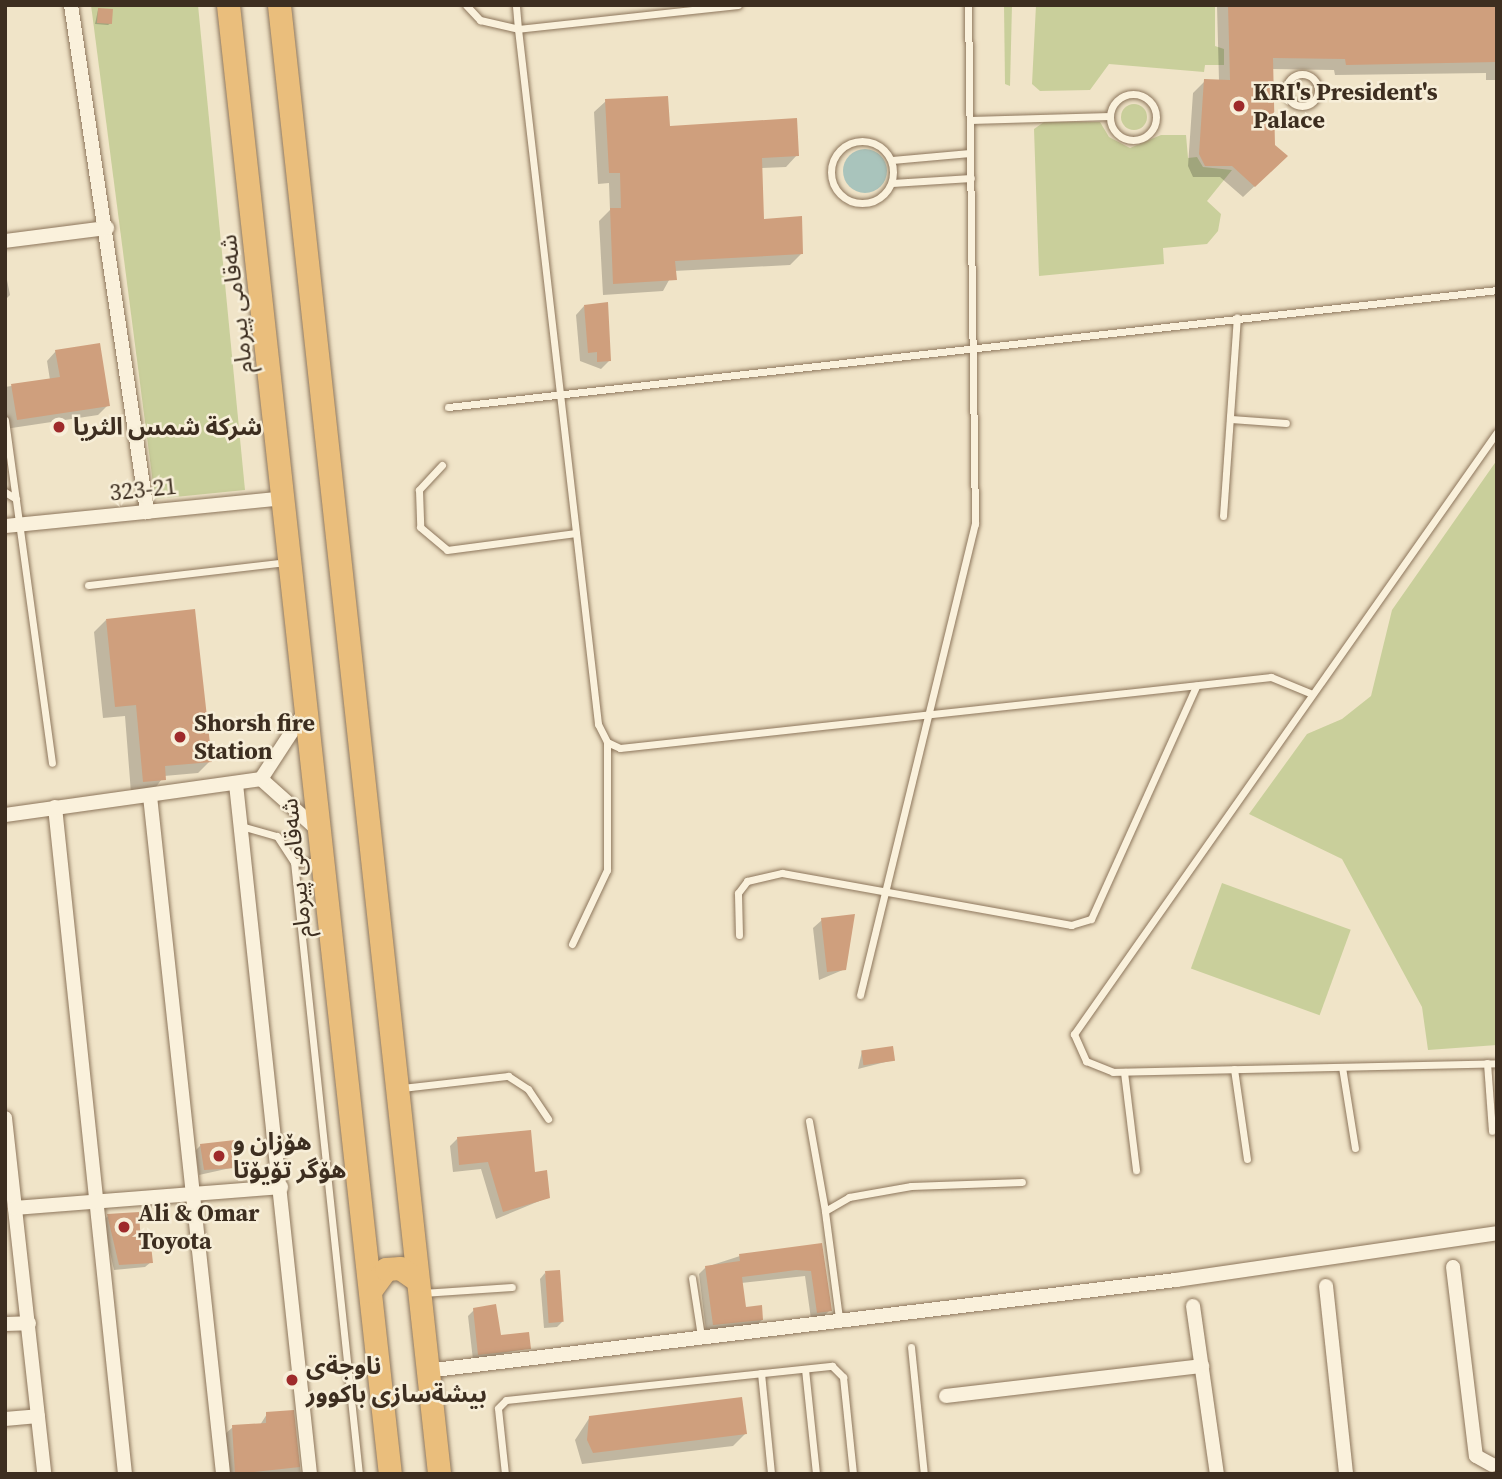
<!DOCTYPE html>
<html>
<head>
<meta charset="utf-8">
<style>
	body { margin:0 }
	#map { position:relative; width:1502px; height:1479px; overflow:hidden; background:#f0e4c8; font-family:"Source Serif 4","Noto Sans Arabic",serif }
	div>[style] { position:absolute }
	.green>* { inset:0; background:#c9cf9b; transform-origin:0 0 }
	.round { border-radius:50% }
	.water>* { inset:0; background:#a9c4bc }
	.shadow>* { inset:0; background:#0003 }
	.building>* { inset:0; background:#cf9f7d; transform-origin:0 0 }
	.roads { filter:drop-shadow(0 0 2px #8d765c) drop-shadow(0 0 2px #8d765c) }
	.service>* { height:7px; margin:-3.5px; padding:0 3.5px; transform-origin:3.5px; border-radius:3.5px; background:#faf1dc }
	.service>.ring { margin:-3.5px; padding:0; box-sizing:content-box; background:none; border:7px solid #faf1dc; border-radius:50% }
	.minor>* { height:14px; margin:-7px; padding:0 7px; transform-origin:7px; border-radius:7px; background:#faf1dc }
	.trunk>* { height:23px; margin:-11.5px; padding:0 11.5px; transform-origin:11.5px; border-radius:11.5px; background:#eabe7c }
	.dots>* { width:19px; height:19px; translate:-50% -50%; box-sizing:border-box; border:4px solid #f7eed8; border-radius:50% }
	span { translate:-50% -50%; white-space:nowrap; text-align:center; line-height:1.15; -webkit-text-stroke:5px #f7eed8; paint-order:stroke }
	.poi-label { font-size:24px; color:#3d2e20; font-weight:700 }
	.left { translate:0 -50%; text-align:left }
	.street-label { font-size:24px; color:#3d2e20 }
	.frame { position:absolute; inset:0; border:7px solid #3d2e20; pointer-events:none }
</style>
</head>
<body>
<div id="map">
	<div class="green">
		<i style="clip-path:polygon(91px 5px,198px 5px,245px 490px,155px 499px)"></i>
		<i style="clip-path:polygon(1004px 5px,1012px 5px,1010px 86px,1005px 84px)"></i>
		<i style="clip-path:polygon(1036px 5px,1215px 5px,1215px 46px,1224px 49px,1224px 65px,1205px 65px,1204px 72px,1109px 64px,1090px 90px,1040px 91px,1032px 84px)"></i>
		<i class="round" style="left:1121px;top:104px;width:26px;height:26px"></i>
		<i style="clip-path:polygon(1044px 122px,1100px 122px,1109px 137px,1130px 148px,1161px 135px,1186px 135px,1188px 158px,1197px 157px,1203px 167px,1232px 170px,1207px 201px,1221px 214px,1218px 231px,1207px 244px,1163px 248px,1164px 264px,1039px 276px,1034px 129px)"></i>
		<i style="clip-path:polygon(1497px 460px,1497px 1045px,1428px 1050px,1422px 1007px,1342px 859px,1249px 814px,1307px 734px,1342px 719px,1371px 696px,1392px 610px)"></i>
		<i style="left:1222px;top:883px;width:137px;height:91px;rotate:20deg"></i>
	</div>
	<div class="water">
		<i class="round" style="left:843px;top:149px;width:44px;height:44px"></i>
	</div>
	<div class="shadow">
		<i style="clip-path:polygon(1217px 5px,1497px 5px,1497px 80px,1486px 80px,1486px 73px,1335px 75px,1334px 70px,1272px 69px,1274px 168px,1243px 197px,1220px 177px,1193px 177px,1188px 166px,1193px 93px,1205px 81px,1219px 81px)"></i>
		<i style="clip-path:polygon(98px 10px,111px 23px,108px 25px,95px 24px)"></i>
		<i style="clip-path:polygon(606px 101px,668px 128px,797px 155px,786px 167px,761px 168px,763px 221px,801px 254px,790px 265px,674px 271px,663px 291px,603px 295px,599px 221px,610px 210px,609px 183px,598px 184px,594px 112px)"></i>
		<i style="clip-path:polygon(5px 270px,10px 295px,5px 300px)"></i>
		<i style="clip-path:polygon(584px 306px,610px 360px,601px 369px,580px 361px,576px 315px)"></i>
		<i style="clip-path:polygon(56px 351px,108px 405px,98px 415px,5px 429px,5px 387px,50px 380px,47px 361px)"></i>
		<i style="clip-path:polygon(106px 620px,210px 761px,198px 773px,164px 776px,153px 791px,131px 793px,125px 716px,103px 718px,94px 632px)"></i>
		<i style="clip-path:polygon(822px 920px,845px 969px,819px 980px,813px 928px)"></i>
		<i style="clip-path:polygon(862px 1051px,893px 1060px,858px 1069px)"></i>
		<i style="clip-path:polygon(457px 1139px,534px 1174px,549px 1197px,496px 1219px,481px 1169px,453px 1172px,450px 1146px)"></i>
		<i style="clip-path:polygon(201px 1145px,235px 1167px,199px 1175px,195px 1151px)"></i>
		<i style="clip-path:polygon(108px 1216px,151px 1262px,145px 1267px,114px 1270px,103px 1221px)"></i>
		<i style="clip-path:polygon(820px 1245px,830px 1310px,823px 1317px,811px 1319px,805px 1276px,741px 1283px,744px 1309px,762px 1320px,755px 1326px,706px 1331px,699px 1274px,706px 1267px,740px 1256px)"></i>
		<i style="clip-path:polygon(545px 1273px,562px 1322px,557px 1327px,544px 1328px,540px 1279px)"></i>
		<i style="clip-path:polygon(474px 1310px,500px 1337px,529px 1348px,473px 1360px,468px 1316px)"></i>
		<i style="clip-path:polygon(292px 1412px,301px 1474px,228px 1474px,225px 1434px,233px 1427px,260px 1425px,267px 1414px)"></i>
		<i style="clip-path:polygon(590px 1417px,745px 1434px,733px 1446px,582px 1464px,575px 1440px)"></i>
	</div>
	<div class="building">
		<i style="clip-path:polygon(1228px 5px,1497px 5px,1497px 62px,1346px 65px,1345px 59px,1273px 58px,1275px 145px,1288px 156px,1255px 187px,1232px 166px,1205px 166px,1199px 154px,1204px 79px,1230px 80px)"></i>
		<i style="left:98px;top:8px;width:15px;height:15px;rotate:4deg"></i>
		<i style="clip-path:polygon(668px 96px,670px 126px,797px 118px,799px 156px,762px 158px,764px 219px,802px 216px,803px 254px,675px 261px,677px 280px,613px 284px,610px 208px,621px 208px,620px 173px,609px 173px,605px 99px)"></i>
		<i style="clip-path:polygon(608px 302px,611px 361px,597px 362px,597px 352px,588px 353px,584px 305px)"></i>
		<i style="clip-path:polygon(100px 343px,110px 406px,17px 420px,11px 384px,60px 377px,55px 350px)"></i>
		<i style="clip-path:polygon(195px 609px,212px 762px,165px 766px,166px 780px,143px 782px,136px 705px,115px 707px,106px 619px)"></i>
		<i style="clip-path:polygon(855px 914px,846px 970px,827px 972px,821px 918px)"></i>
		<i style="left:893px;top:1046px;width:15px;height:32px;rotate:82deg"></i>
		<i style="clip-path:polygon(531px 1130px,535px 1172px,547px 1170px,550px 1198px,503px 1212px,488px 1162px,459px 1165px,457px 1137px)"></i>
		<i style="clip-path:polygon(235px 1140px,236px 1168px,204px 1170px,200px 1144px)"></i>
		<i style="clip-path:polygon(139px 1212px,141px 1245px,151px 1245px,153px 1263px,119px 1265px,107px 1214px)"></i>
		<i style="clip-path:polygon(822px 1243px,832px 1311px,817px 1313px,811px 1271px,796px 1270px,742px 1277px,746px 1307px,762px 1305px,763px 1320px,713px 1325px,705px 1266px,740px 1261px,739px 1254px)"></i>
		<i style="left:560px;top:1270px;width:52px;height:15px;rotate:86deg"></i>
		<i style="clip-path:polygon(496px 1304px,501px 1335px,529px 1332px,531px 1349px,478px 1355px,473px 1308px)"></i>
		<i style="clip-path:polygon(742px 1397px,747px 1434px,593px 1453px,587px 1440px,589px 1416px)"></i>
		<i style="clip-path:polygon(294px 1410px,300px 1467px,235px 1474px,232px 1425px,266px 1423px,266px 1412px)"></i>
	</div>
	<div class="roads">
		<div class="service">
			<i style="left:466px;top:5px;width:21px;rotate:47deg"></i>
			<i style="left:480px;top:20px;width:39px;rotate:13deg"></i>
			<i style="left:518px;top:29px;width:24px;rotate:-95deg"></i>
			<i style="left:738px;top:5px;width:221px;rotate:173.8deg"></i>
			<i style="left:518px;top:29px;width:700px;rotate:83.43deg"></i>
			<i style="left:598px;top:724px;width:20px;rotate:63deg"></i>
			<i style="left:607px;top:742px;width:14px;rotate:25deg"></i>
			<i style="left:620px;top:748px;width:655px;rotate:-6.22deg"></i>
			<i style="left:1271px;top:677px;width:44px;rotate:22.5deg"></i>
			<i class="ring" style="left:1286px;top:74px;width:25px;height:25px"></i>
			<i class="ring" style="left:1110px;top:94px;width:39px;height:39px"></i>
			<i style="left:970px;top:120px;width:140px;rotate:-1.6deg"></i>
			<i class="ring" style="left:831px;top:141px;width:55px;height:55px"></i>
			<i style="left:892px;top:160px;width:78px;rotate:-5.1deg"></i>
			<i style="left:892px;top:183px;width:79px;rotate:-3.6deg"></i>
			<i style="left:448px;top:407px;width:1056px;rotate:-6.36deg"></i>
			<i style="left:1231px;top:419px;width:55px;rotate:4.2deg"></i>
			<i style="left:5px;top:420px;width:346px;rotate:82.2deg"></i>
			<i style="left:1497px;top:432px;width:736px;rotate:125.09deg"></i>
			<i style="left:1074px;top:1034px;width:30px;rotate:66deg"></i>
			<i style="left:1086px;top:1061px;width:29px;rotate:22deg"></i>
			<i style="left:1113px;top:1072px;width:384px;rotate:-1.3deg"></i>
			<i style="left:442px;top:465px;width:34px;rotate:133deg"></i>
			<i style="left:419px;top:490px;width:37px;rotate:88deg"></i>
			<i style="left:420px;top:527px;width:35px;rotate:40deg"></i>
			<i style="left:447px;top:550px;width:130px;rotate:-7.5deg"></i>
			<i style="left:5px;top:492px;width:13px;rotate:32deg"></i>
			<i style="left:1223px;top:516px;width:199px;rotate:-86deg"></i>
			<i style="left:88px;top:585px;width:200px;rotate:-6.6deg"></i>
			<i style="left:241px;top:826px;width:37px;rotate:16deg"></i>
			<i style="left:277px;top:836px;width:31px;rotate:57deg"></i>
			<i style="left:294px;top:862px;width:615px;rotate:83.94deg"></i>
			<i style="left:294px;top:862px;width:24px"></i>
			<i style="left:739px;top:935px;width:42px;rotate:-91.4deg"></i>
			<i style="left:738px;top:893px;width:15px;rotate:-53deg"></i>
			<i style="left:747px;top:881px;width:36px;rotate:-13deg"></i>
			<i style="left:782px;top:873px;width:294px;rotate:10.2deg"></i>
			<i style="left:1071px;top:925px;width:21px;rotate:-17deg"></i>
			<i style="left:1091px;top:919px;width:256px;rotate:-65.7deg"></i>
			<i style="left:572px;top:944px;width:82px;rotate:-64.7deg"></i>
			<i style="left:607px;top:870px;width:128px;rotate:-90deg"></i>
			<i style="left:860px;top:995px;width:485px;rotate:-76.3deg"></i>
			<i style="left:975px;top:524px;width:519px;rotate:-90.77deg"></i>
			<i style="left:1487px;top:1063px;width:68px;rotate:85.8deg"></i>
			<i style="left:1342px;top:1067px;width:82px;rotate:80.9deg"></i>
			<i style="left:1234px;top:1069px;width:91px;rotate:81.8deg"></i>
			<i style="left:1124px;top:1072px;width:99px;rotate:83deg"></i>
			<i style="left:402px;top:1088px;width:107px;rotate:-6.5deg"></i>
			<i style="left:508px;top:1076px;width:24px;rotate:33deg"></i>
			<i style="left:528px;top:1089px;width:36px;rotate:56deg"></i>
			<i style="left:809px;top:1121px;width:91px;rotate:79.9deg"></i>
			<i style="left:692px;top:1278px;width:59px;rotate:81.2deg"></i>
			<i style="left:422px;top:1293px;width:90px;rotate:-3.8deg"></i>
			<i style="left:839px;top:1318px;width:108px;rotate:-97.5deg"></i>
			<i style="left:825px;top:1211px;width:28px;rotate:-30deg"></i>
			<i style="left:849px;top:1197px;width:63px;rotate:-10.1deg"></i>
			<i style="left:911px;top:1186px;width:111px;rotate:-2.1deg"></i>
			<i style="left:911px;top:1347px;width:128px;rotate:84.2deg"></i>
			<i style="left:805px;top:1369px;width:106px;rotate:84deg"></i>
			<i style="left:761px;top:1373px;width:101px;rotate:84.3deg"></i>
			<i style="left:505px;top:1474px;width:66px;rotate:-96.1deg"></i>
			<i style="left:498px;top:1408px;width:11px;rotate:-45deg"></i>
			<i style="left:506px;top:1400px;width:328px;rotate:-6deg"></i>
			<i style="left:832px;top:1366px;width:16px;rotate:45deg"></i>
			<i style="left:843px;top:1377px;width:98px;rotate:84.1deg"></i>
		</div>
		<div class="minor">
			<i style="left:71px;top:5px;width:513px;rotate:81.47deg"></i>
			<i style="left:5px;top:241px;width:103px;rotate:-7.3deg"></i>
			<i style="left:5px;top:526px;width:281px;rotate:-5.7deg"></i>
			<i style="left:261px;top:779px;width:75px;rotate:41.8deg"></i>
			<i style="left:236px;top:784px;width:694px;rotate:83.88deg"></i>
			<i style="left:150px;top:796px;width:682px;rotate:83.85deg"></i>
			<i style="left:55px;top:807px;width:671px;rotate:84.01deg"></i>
			<i style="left:5px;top:815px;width:259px;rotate:-8deg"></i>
			<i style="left:261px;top:779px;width:79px;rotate:-56.9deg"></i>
			<i style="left:5px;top:1118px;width:358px;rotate:83.7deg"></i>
			<i style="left:15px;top:1208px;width:267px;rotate:-4.5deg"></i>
			<i style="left:1453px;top:1267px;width:190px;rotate:83.1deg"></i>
			<i style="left:1476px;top:1456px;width:18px;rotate:29deg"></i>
			<i style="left:1326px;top:1286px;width:189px;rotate:83.9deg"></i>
			<i style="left:1193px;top:1306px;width:170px;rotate:81.9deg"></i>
			<i style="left:5px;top:1324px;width:24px;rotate:-2deg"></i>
			<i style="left:426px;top:1371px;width:756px;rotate:-6.92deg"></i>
			<i style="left:1176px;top:1280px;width:324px;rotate:-8.3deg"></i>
			<i style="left:946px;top:1396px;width:258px;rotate:-6.7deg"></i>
			<i style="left:5px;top:1419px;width:33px;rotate:-5deg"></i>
		</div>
		<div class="trunk">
			<i style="left:228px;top:5px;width:1478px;rotate:83.71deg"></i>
			<i style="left:279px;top:5px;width:1478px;rotate:83.78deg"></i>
			<i style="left:370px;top:1291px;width:27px;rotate:-54deg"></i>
			<i style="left:386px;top:1269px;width:14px;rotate:-4deg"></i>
			<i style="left:400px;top:1268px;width:21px;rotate:35deg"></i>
		</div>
	</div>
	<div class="dots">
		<i style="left:1239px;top:106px;background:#9e2a2b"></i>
		<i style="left:59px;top:427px;background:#9e2a2b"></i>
		<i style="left:180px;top:737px;background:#9e2a2b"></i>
		<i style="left:219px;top:1156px;background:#9e2a2b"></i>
		<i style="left:124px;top:1227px;background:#9e2a2b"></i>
		<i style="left:292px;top:1380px;background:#9e2a2b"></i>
	</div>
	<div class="poi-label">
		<span class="left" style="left:1253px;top:106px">KRI's President's<br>Palace</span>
		<span class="left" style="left:73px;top:427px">شركة شمس الثريا</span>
		<span class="left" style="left:194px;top:737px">Shorsh fire<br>Station</span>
		<span class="left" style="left:233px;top:1156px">هۆزان و<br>هۆگر تۆیۆتا</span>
		<span class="left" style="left:138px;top:1227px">Ali &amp; Omar<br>Toyota</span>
		<span class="left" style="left:306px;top:1380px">ناوجةى<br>بيشةسازى باكوور</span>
	</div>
	<div class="street-label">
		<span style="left:236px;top:304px;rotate:-97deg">شەقامی پیرمام</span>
		<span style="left:143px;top:489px;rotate:-6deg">323-21</span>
		<span style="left:296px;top:868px;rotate:-96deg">شەقامی پیرمام</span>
	</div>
	<div class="frame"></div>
</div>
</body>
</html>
